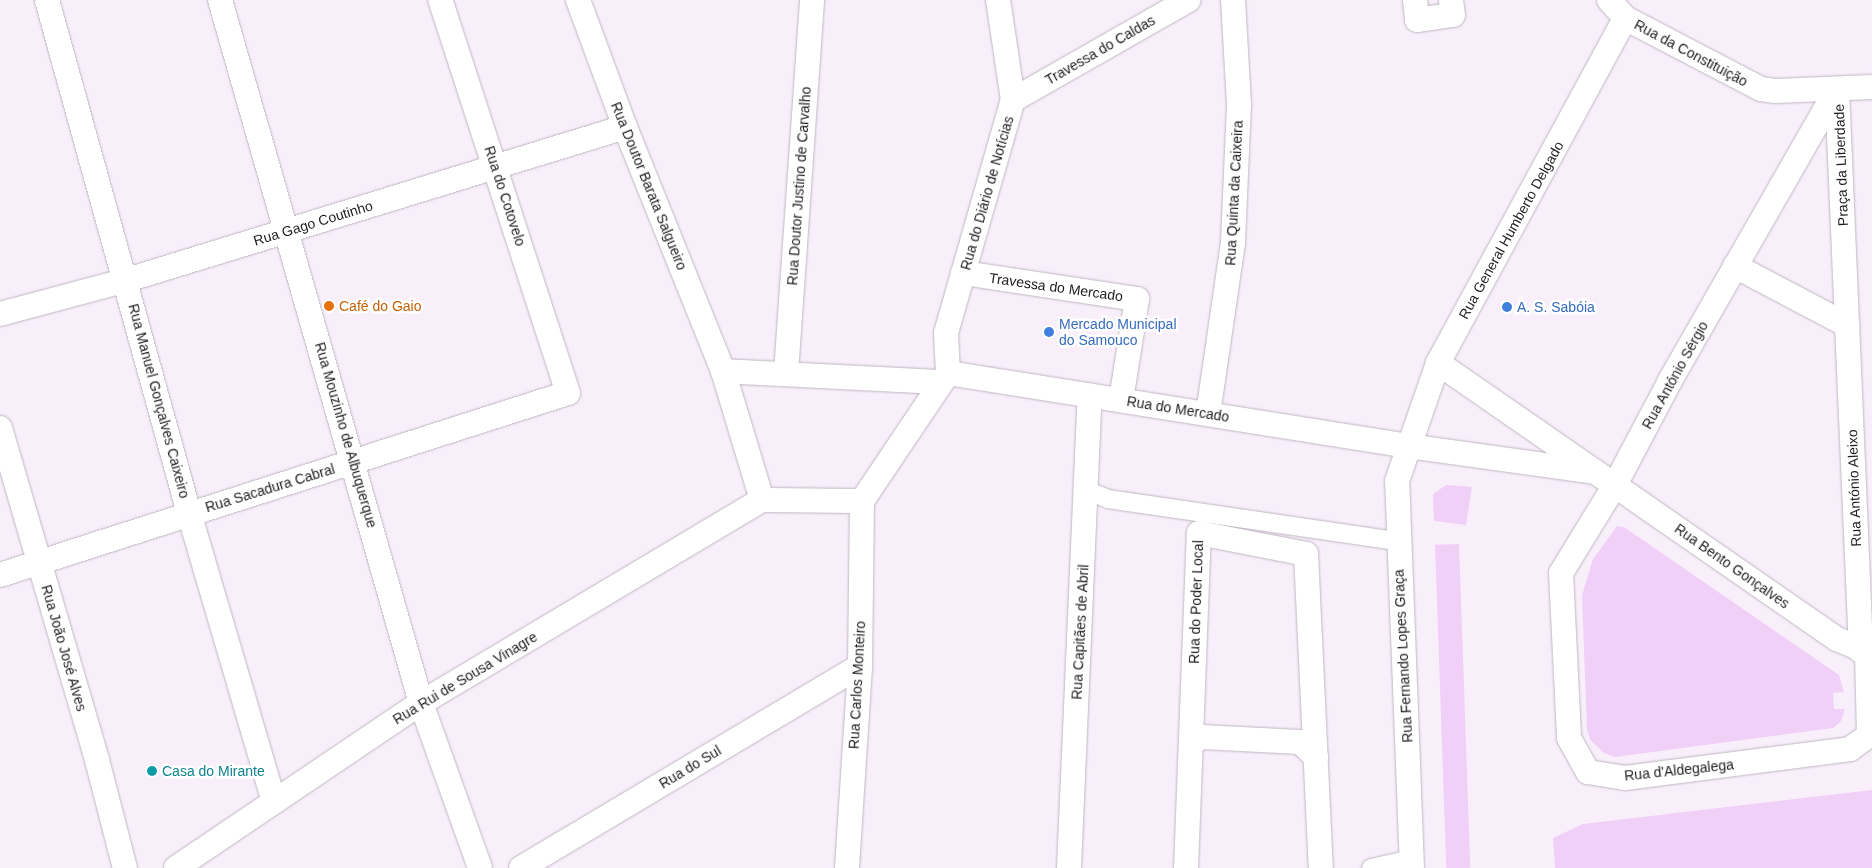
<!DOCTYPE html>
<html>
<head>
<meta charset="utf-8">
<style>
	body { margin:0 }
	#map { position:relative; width:1872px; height:868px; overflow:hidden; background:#f9effb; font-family:Arial,sans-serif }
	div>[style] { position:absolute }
	.green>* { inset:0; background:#f1d0f7; transform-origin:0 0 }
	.roads { filter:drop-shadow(0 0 1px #bfb6c1) drop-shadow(0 0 1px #bfb6c1) }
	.pedestrian>* { height:18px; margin:-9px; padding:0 9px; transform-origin:9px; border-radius:9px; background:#fff }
	.minor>* { height:24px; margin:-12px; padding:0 12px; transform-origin:12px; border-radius:12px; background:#fff }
	.dots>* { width:14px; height:14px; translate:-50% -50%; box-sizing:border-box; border:2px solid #fff; border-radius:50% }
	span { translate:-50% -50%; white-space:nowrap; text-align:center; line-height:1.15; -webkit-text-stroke:5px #fff; paint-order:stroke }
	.street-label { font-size:14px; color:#201c21 }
	.food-label { font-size:14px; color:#c56008 }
	.left { translate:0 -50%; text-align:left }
	.shop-label { font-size:14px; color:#366cbe }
	.culture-label { font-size:14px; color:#0d838f }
</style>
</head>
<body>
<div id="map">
	<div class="green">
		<i style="clip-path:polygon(1446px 485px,1472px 487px,1466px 525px,1434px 521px,1433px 494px)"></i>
		<i style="clip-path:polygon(1617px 526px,1624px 527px,1839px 675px,1844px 692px,1833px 693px,1834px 709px,1845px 709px,1841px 721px,1833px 728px,1615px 757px,1604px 753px,1590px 740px,1587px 730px,1582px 595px,1593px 559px)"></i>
		<i style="left:1459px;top:544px;width:324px;height:24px;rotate:88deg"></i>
		<i style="clip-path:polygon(1872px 790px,1872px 868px,1555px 868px,1553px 838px,1583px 824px)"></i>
	</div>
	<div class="roads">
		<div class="pedestrian">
			<i style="left:1086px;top:490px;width:24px;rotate:22deg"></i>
			<i style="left:1108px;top:499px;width:292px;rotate:8.3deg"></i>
			<i style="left:1371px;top:868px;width:42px;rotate:-12.4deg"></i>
		</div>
		<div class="minor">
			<i style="left:47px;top:0;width:532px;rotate:74.53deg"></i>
			<i style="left:189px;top:513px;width:301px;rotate:73.6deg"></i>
			<i style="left:220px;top:0;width:731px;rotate:74.04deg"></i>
			<i style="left:421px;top:703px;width:175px;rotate:70.3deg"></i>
			<i style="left:578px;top:0;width:135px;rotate:69.7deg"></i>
			<i style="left:625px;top:127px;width:263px;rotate:68.1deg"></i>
			<i style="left:1415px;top:0;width:20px;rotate:84deg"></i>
			<i style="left:1417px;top:20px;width:36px;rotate:-8deg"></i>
			<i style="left:1453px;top:15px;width:15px;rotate:-98deg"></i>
			<i style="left:1609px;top:0;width:24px;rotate:48deg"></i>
			<i style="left:1625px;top:18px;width:153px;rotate:27.6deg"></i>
			<i style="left:1761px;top:89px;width:15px;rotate:8deg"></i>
			<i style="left:1776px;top:91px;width:96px;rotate:-2.4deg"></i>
			<i style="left:1837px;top:89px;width:336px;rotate:119.8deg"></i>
			<i style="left:1670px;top:381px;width:118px;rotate:117.9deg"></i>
			<i style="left:1615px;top:485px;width:103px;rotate:121.5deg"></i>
			<i style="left:1561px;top:573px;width:165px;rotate:87.2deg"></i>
			<i style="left:1569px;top:738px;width:39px;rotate:61deg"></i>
			<i style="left:1588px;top:772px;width:37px;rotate:9deg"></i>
			<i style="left:1625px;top:778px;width:227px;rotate:-7.3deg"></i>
			<i style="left:1850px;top:749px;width:24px;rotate:-36deg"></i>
			<i style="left:1869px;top:735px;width:82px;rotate:-91.4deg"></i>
			<i style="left:1837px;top:89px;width:563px;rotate:87.55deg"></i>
			<i style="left:1013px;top:100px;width:202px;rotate:-29.7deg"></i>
			<i style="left:1735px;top:266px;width:127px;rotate:27.8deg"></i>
			<i style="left:963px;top:273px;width:176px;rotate:8.5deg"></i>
			<i style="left:1137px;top:299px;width:102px;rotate:99deg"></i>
			<i style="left:0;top:314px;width:131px;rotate:-15deg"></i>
			<i style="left:127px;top:280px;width:521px;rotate:-17.08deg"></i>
			<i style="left:1438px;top:363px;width:485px;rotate:34.7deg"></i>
			<i style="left:1837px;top:639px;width:38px;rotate:23deg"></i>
			<i style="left:786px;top:373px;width:374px;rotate:-86deg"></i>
			<i style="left:948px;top:373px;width:466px;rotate:9deg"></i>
			<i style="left:1408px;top:446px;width:189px;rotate:7.9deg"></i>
			<i style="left:1208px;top:414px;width:174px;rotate:-81.7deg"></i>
			<i style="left:1233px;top:242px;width:138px;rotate:-87.5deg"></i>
			<i style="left:1239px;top:104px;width:104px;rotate:-93.3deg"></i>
			<i style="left:0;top:428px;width:346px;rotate:73.7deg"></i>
			<i style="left:97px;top:760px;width:112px;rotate:75.5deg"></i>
			<i style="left:762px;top:500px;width:100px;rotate:0.6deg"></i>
			<i style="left:862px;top:501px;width:154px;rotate:-56.1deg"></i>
			<i style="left:948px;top:373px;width:40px;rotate:-92.9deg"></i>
			<i style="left:946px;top:333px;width:242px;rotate:-74deg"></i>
			<i style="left:1013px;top:100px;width:101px;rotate:-98.5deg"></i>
			<i style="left:762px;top:500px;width:135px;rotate:-106.8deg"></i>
			<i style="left:723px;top:371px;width:219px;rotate:2.9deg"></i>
			<i style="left:0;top:575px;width:596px;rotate:-17.77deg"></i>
			<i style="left:568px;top:393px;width:413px;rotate:-108deg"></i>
			<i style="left:1191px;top:743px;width:13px;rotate:-29deg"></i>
			<i style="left:1202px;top:737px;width:98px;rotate:2.9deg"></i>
			<i style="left:1300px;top:742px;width:22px;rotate:43deg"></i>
			<i style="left:176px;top:868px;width:295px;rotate:-34deg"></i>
			<i style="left:421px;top:703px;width:397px;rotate:-30.8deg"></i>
			<i style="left:521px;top:868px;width:395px;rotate:-30.8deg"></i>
			<i style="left:847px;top:868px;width:202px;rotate:-86.3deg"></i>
			<i style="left:860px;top:666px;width:165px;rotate:-89.3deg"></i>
			<i style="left:1069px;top:868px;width:473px;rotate:-87.5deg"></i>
			<i style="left:1186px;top:868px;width:335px;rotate:-87.8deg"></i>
			<i style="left:1199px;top:533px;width:109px;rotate:11.1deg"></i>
			<i style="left:1306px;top:554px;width:314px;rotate:87.3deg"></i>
			<i style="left:1412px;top:868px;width:387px;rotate:-92.2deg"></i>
			<i style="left:1397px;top:481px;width:125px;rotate:-70.8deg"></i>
			<i style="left:1438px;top:363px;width:392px;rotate:-61.5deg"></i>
		</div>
	</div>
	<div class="dots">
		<i style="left:329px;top:306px;background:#e8710a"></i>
		<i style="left:1507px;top:307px;background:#3f7fe0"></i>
		<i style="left:1049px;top:332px;background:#3f7fe0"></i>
		<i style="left:152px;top:771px;background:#0f9aa8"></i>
	</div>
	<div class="street-label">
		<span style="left:1100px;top:50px;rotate:-30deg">Travessa do Caldas</span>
		<span style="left:1691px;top:53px;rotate:28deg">Rua da Constituição</span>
		<span style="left:1841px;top:165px;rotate:-92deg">Praça da Liberdade</span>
		<span style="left:649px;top:186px;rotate:68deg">Rua Doutor Barata Salgueiro</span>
		<span style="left:799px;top:186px;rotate:-86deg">Rua Doutor Justino de Carvalho</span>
		<span style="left:987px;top:193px;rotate:-74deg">Rua do Diário de Notícias</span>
		<span style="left:1234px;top:193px;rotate:-87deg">Rua Quinta da Caixeira</span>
		<span style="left:505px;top:196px;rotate:72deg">Rua do Cotovelo</span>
		<span style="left:313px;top:223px;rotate:-17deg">Rua Gago Coutinho</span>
		<span style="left:1511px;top:230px;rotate:-61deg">Rua General Humberto Delgado</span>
		<span style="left:1056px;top:287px;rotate:8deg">Travessa do Mercado</span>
		<span style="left:1675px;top:375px;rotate:-61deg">Rua António Sérgio</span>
		<span style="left:159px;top:401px;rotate:75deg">Rua Manuel Gonçalves Caixeiro</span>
		<span style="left:1178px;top:409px;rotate:9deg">Rua do Mercado</span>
		<span style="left:346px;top:435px;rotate:74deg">Rua Mouzinho de Albuquerque</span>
		<span style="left:270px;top:488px;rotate:-17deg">Rua Sacadura Cabral</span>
		<span style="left:1854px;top:488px;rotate:-92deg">Rua António Aleixo</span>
		<span style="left:1732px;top:566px;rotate:35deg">Rua Bento Gonçalves</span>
		<span style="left:1196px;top:602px;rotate:-88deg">Rua do Poder Local</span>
		<span style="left:1080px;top:632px;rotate:-87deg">Rua Capitães de Abril</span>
		<span style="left:64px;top:648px;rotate:74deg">Rua João José Alves</span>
		<span style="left:1403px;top:656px;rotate:-93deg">Rua Fernando Lopes Graça</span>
		<span style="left:465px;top:678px;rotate:-31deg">Rua Rui de Sousa Vinagre</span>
		<span style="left:857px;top:685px;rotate:-87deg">Rua Carlos Monteiro</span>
		<span style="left:690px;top:767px;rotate:-31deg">Rua do Sul</span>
		<span style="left:1679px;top:770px;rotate:-6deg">Rua d'Aldegalega</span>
	</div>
	<div class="food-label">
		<span class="left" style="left:339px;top:306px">Café do Gaio</span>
	</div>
	<div class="shop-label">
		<span class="left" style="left:1517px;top:307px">A. S. Sabóia</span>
		<span class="left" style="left:1059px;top:332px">Mercado Municipal<br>do Samouco</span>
	</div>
	<div class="culture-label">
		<span class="left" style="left:162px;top:771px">Casa do Mirante</span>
	</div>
</div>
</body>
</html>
